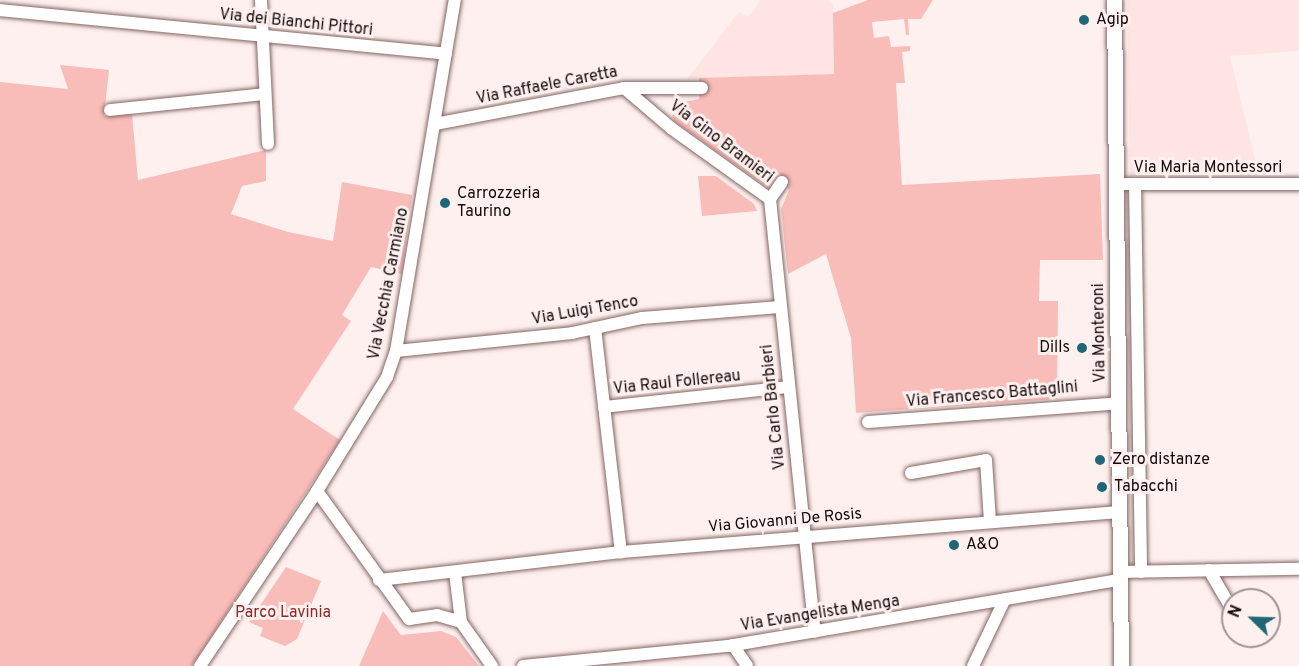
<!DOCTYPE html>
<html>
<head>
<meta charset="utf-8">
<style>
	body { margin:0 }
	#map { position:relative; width:1299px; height:666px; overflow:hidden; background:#fef0ef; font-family:Overpass,sans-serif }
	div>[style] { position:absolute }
	.built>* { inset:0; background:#fee4e2 }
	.green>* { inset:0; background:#f9bdb9 }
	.roads { filter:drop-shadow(0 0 2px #836664) drop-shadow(0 0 2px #836664) }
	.minor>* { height:12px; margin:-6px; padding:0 6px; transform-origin:6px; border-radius:6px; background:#fff }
	.major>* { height:15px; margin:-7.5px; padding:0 7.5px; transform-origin:7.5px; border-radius:7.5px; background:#fff }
	.dots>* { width:16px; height:16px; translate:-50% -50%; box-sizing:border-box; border:3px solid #fef0ef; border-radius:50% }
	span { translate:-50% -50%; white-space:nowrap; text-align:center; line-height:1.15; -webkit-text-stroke:6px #fef0ef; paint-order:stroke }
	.poi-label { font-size:16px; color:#140909 }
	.left { translate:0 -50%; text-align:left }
	.right { translate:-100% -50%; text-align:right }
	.street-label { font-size:16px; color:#140909 }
	.park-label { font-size:16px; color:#89292c }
	.north { position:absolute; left:1221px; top:588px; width:60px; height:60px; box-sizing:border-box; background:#fef0ef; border:2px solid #a09493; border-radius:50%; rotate:293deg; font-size:16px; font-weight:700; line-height:24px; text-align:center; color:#140909 }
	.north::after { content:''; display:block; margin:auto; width:21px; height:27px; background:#206776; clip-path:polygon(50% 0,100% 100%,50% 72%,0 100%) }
</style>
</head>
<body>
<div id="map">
	<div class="built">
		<i style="clip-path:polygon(761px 0,828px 0,833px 4px,834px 74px,687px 79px,739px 12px,748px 17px)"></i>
		<i style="clip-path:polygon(1127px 0,1299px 0,1299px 51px,1230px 56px,1259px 176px,1130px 176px)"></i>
	</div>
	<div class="green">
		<i style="clip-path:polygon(868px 0,933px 0,921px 19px,908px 19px,909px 35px,906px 35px,904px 19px,872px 22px,874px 38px,889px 36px,891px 47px,910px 46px,910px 51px,902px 52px,905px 83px,896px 83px,902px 185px,1100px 174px,1103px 260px,1040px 260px,1039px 301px,1058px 301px,1057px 399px,856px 413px,851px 338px,826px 254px,788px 274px,781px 209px,789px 190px,778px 172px,764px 185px,674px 121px,672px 116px,684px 102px,699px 99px,699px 78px,834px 74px,833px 13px)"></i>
		<i style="clip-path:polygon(60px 65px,109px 70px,104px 116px,132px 114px,138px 180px,266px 150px,266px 181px,242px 186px,231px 214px,288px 232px,333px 241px,342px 182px,412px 195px,402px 274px,371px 267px,342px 315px,351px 321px,293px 409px,340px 440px,192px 666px,0 666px,0 82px,68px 89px)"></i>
		<i style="clip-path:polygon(698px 176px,716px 176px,754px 204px,757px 211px,702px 216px)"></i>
		<i style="clip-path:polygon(286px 567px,321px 581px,297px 639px,285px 646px,260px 636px,263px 628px,249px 622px)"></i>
		<i style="clip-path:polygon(383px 611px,401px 635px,441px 631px,456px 637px,479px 666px,359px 666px)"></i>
	</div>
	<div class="roads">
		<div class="minor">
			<i style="left:261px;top:0;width:144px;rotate:87.2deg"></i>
			<i style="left:0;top:10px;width:448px;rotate:5.6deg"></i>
			<i style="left:624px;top:88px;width:62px;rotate:40.4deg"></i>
			<i style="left:671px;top:128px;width:122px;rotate:35.6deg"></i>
			<i style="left:110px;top:110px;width:156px;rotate:-5.9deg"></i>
			<i style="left:435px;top:124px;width:192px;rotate:-10.8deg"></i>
			<i style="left:624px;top:88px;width:78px"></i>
			<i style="left:782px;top:182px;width:21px;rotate:125deg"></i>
			<i style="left:770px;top:199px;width:435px;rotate:84.1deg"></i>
			<i style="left:1116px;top:184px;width:183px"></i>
			<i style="left:1135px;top:184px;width:388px;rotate:89.1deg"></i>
			<i style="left:595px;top:328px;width:226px;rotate:83.4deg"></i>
			<i style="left:396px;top:351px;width:177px;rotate:-5.8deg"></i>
			<i style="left:572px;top:333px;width:72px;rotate:-12.1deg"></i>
			<i style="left:642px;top:318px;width:138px;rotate:-4.6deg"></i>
			<i style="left:604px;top:407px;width:185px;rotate:-6.2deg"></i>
			<i style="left:868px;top:422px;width:252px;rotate:-4.3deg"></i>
			<i style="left:911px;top:473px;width:76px;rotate:-9.8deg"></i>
			<i style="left:986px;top:460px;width:62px;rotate:86.3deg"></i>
			<i style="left:317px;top:491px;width:158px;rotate:54.3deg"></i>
			<i style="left:409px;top:619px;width:28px;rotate:-8deg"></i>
			<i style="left:437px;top:615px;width:25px;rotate:16deg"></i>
			<i style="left:1209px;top:570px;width:48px;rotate:59.7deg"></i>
			<i style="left:455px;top:572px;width:50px;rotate:83.2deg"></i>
			<i style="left:461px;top:622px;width:54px;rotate:54.8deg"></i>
			<i style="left:1119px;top:572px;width:180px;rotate:-1deg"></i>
			<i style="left:379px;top:580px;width:244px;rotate:-6.6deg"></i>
			<i style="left:621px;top:552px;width:500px;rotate:-4.6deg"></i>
			<i style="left:733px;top:645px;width:25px;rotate:56deg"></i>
			<i style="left:200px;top:666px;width:211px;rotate:-56.2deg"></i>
			<i style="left:317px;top:491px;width:134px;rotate:-58.4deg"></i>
			<i style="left:387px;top:377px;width:28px;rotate:-71deg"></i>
			<i style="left:396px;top:351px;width:356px;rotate:-80.5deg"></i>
			<i style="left:523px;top:666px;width:206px;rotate:-5.6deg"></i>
			<i style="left:728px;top:646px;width:398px;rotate:-9.6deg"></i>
			<i style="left:973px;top:666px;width:72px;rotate:-64.5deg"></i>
		</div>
		<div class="major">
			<i style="left:1114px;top:0;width:666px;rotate:89.4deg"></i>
		</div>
	</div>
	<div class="dots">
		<i style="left:1084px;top:20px;background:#206776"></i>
		<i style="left:445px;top:203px;background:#206776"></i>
		<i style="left:1082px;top:348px;background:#206776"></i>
		<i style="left:1100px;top:460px;background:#206776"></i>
		<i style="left:1102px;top:487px;background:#206776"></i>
		<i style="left:954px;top:545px;background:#206776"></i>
	</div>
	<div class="poi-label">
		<span class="left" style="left:1096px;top:20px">Agip</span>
		<span class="left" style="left:457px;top:203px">Carrozzeria<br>Taurino</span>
		<span class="right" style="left:1070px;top:348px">Dills</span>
		<span class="left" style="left:1112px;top:460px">Zero distanze</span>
		<span class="left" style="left:1114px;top:487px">Tabacchi</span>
		<span class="left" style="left:966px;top:545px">A&amp;O</span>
	</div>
	<div class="street-label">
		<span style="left:296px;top:23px;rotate:6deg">Via dei Bianchi Pittori</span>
		<span style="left:547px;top:86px;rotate:-11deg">Via Raffaele Caretta</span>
		<span style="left:721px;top:142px;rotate:37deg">Via Gino Bramieri</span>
		<span style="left:1208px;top:168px">Via Maria Montessori</span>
		<span style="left:389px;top:284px;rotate:-79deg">Via Vecchia Carmiano</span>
		<span style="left:585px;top:311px;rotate:-10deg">Via Luigi Tenco</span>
		<span style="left:1100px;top:333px;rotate:-91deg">Via Monteroni</span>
		<span style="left:677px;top:383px;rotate:-6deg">Via Raul Follereau</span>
		<span style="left:992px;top:395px;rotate:-5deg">Via Francesco Battaglini</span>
		<span style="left:774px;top:407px;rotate:-96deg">Via Carlo Barbieri</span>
		<span style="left:785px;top:521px;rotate:-5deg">Via Giovanni De Rosis</span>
		<span style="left:820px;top:614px;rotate:-9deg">Via Evangelista Menga</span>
	</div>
	<div class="park-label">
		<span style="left:283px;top:613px">Parco Lavinia</span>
	</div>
	<div class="north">N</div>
</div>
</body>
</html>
